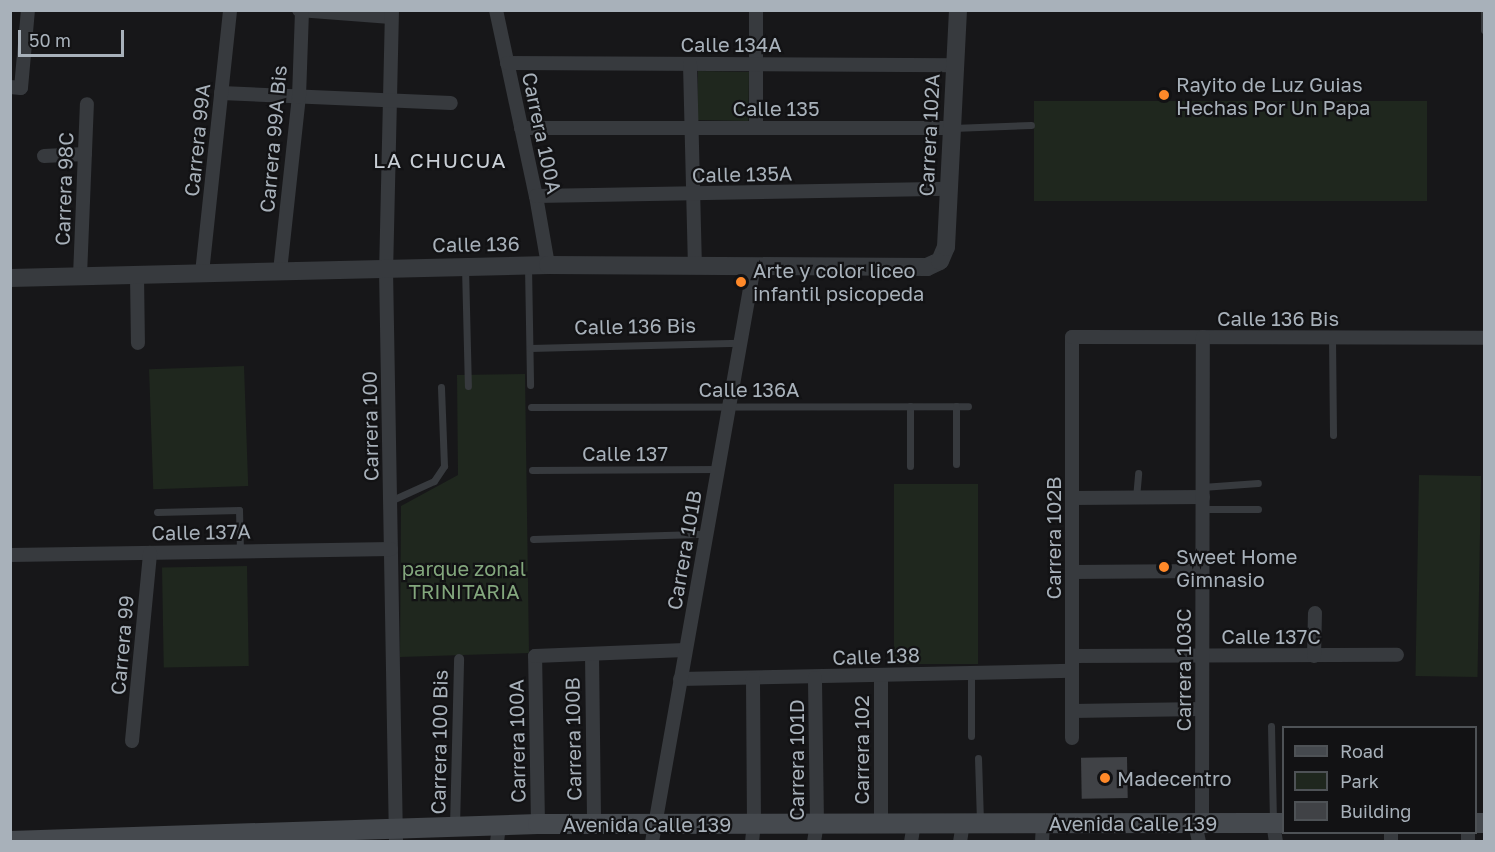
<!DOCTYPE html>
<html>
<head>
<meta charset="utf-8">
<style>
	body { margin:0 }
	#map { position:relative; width:1495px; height:852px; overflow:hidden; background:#171719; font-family:"Golos Text",sans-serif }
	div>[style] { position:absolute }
	.green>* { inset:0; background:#1f271e; transform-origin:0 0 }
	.building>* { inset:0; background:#404246; transform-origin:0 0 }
	.service>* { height:7px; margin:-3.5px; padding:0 3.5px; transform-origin:3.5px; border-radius:3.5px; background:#373a3e }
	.pedestrian>* { height:10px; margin:-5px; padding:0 5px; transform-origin:5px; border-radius:5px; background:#373a3e }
	.minor>* { height:14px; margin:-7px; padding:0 7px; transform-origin:7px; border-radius:7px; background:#373a3e }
	.tertiary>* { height:18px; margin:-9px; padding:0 9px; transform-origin:9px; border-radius:9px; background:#373a3e }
	.secondary>* { height:20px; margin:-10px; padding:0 10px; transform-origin:10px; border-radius:10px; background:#45494e }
	.dots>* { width:16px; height:16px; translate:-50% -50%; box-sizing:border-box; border:3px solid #121214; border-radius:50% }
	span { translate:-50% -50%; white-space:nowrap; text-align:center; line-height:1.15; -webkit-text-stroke:4.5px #121214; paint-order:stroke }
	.street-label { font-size:20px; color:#a8b1ba }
	.poi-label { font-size:20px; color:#a8b1ba }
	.left { translate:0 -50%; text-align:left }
	.park-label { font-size:20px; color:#83a77d }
	.neighbourhood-label { font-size:21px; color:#c9cfd6; letter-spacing:1.5px }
	.frame { position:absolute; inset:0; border:12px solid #a8b1ba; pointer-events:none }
	.legend { position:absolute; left:1282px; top:726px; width:195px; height:108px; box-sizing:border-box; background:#121214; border:2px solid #4e5256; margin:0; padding:8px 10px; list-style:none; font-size:18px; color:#a8b1ba }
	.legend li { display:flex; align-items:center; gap:12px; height:30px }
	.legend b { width:30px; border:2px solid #4e5256 }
	.scale { position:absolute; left:18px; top:30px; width:106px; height:27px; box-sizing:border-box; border:3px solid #a8b1ba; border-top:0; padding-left:8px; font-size:18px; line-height:21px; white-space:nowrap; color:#a8b1ba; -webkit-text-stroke:4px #121214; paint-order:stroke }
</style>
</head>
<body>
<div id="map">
	<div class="green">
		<i style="left:698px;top:71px;width:51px;height:49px;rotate:1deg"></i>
		<i style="left:1427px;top:101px;width:100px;height:393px;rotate:90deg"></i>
		<i style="left:244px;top:366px;width:120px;height:95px;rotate:88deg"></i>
		<i style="clip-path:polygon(525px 374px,529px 653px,400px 657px,401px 506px,458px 475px,457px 375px)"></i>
		<i style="left:1481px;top:476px;width:201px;height:62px;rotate:91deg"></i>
		<i style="left:978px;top:484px;width:180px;height:84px;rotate:90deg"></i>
		<i style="left:247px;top:566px;width:100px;height:85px;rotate:89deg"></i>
	</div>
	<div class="building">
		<i style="left:1127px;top:757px;width:41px;height:46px;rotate:89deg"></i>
	</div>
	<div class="service">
		<i style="left:1484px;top:10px;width:20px;rotate:90deg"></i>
		<i style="left:953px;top:128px;width:78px;rotate:-2.2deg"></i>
		<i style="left:528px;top:266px;width:119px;rotate:89deg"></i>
		<i style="left:465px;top:267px;width:119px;rotate:88.6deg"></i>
		<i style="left:1332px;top:338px;width:97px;rotate:89.4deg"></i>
		<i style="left:530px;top:348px;width:210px;rotate:-1.4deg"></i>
		<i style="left:910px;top:406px;width:60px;rotate:90deg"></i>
		<i style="left:531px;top:407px;width:437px;rotate:-0.1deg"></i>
		<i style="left:956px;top:464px;width:58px;rotate:-90deg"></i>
		<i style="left:532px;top:470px;width:186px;rotate:-0.3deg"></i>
		<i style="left:1202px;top:487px;width:56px;rotate:-4.1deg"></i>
		<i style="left:1136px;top:498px;width:25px;rotate:-85deg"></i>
		<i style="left:390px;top:501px;width:48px;rotate:-24.4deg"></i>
		<i style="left:434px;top:481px;width:18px;rotate:-56deg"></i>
		<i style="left:444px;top:466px;width:79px;rotate:-92.2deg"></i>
		<i style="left:1202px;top:509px;width:56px"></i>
		<i style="left:157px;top:512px;width:82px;rotate:-1.4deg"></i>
		<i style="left:239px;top:510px;width:41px;rotate:88.6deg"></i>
		<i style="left:533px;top:539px;width:173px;rotate:-1.7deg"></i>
		<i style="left:971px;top:674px;width:62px;rotate:90deg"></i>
		<i style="left:1271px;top:726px;width:94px;rotate:88.8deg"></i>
		<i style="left:978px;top:758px;width:63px;rotate:88.2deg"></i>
	</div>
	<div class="pedestrian">
		<i style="left:455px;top:827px;width:168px;rotate:-88.6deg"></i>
	</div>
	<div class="minor">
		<i style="left:299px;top:10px;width:92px;rotate:4.4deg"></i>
		<i style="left:392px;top:10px;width:259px;rotate:91.3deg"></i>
		<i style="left:386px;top:269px;width:573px;rotate:89deg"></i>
		<i style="left:496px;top:10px;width:190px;rotate:77.9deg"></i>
		<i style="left:536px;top:196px;width:70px;rotate:80.1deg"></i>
		<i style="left:756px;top:10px;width:118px;rotate:90deg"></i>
		<i style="left:507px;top:63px;width:448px;rotate:0.3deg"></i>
		<i style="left:690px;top:64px;width:202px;rotate:88.6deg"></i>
		<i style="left:10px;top:87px;width:11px;rotate:5deg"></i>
		<i style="left:21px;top:88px;width:78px;rotate:-84.9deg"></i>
		<i style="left:221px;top:93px;width:230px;rotate:2.5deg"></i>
		<i style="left:521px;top:128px;width:431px"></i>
		<i style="left:44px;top:156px;width:41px;rotate:-2.8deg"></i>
		<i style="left:536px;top:196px;width:413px;rotate:-1deg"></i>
		<i style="left:280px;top:271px;width:175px;rotate:-83.8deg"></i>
		<i style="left:299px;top:97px;width:86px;rotate:-88deg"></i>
		<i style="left:202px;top:273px;width:264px;rotate:-83.9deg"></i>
		<i style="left:137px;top:275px;width:68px;rotate:89.2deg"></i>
		<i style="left:80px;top:276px;width:172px;rotate:-87.7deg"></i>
		<i style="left:1072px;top:498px;width:131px;rotate:-0.4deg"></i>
		<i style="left:10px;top:555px;width:381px;rotate:-0.9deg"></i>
		<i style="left:1072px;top:572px;width:130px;rotate:-0.4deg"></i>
		<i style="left:592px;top:654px;width:170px;rotate:89.3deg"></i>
		<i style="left:1072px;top:656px;width:325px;rotate:-0.2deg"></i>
		<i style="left:1314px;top:656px;width:43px;rotate:-88.7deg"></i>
		<i style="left:881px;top:676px;width:148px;rotate:90deg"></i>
		<i style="left:680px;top:679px;width:392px;rotate:-1.2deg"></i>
		<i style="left:1072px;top:711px;width:130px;rotate:-0.9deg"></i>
		<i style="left:1072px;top:738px;width:401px;rotate:-90deg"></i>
		<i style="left:1072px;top:337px;width:412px;rotate:0.1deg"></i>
		<i style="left:132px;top:741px;width:189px;rotate:-84.5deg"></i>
		<i style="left:1195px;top:823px;width:19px;rotate:78deg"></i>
		<i style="left:1202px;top:823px;width:486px;rotate:-89.9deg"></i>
		<i style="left:1273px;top:823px;width:19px;rotate:81deg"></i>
		<i style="left:538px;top:824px;width:168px;rotate:-91deg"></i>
		<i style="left:535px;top:656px;width:150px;rotate:-2.3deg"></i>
		<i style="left:1391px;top:832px;width:10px;rotate:90deg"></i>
		<i style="left:497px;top:842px;width:16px;rotate:-83deg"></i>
		<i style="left:652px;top:842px;width:585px;rotate:-79.96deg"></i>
		<i style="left:752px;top:842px;width:18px;rotate:-84deg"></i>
		<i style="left:754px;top:824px;width:145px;rotate:-90.4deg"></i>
		<i style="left:814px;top:842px;width:18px;rotate:-81deg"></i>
		<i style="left:817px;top:824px;width:146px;rotate:-90.8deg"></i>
		<i style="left:911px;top:842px;width:18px;rotate:-81deg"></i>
		<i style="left:960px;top:842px;width:18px;rotate:-81deg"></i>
		<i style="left:1042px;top:842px;width:18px;rotate:-87deg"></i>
		<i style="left:1468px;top:842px;width:10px;rotate:-90deg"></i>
	</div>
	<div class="tertiary">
		<i style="left:10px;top:278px;width:538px;rotate:-1.38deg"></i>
		<i style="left:548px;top:265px;width:379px;rotate:0.3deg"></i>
		<i style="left:927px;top:267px;width:14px;rotate:-25deg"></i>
		<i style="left:940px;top:261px;width:15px;rotate:-67deg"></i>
		<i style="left:946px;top:247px;width:237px;rotate:-87.1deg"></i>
	</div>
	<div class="secondary">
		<i style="left:1476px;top:823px;width:8px"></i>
		<i style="left:10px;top:841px;width:528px;rotate:-1.84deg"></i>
		<i style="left:538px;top:824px;width:746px;rotate:-0.08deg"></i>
	</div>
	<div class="dots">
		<i style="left:1164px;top:95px;background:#ff8929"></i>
		<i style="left:741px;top:282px;background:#ff8929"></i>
		<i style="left:1164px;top:567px;background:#ff8929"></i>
		<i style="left:1105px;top:778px;background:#ff8929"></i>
	</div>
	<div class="street-label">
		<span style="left:731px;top:44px">Calle 134A</span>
		<span style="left:776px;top:108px">Calle 135</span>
		<span style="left:542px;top:133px;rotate:78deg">Carrera 100A</span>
		<span style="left:929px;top:135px;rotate:-87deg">Carrera 102A</span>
		<span style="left:273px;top:139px;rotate:-85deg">Carrera 99A Bis</span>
		<span style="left:197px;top:140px;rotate:-84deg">Carrera 99A</span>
		<span style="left:742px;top:174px;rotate:-1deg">Calle 135A</span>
		<span style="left:64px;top:189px;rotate:-88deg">Carrera 98C</span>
		<span style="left:476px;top:244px;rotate:-1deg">Calle 136</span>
		<span style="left:1278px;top:318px">Calle 136 Bis</span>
		<span style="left:635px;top:326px;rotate:-1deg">Calle 136 Bis</span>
		<span style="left:749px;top:389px">Calle 136A</span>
		<span style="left:370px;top:426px;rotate:-91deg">Carrera 100</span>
		<span style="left:625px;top:453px">Calle 137</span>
		<span style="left:201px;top:532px;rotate:-1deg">Calle 137A</span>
		<span style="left:1053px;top:538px;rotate:-90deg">Carrera 102B</span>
		<span style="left:684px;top:550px;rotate:-80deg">Carrera 101B</span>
		<span style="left:1271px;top:636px">Calle 137C</span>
		<span style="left:122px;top:645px;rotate:-85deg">Carrera 99</span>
		<span style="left:876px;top:656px;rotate:-2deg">Calle 138</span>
		<span style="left:1183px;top:670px;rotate:-90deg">Carrera 103C</span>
		<span style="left:573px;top:739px;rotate:-91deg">Carrera 100B</span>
		<span style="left:517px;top:741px;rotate:-91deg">Carrera 100A</span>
		<span style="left:439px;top:742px;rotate:-89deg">Carrera 100 Bis</span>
		<span style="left:861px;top:750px;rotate:-90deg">Carrera 102</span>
		<span style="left:796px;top:760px;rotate:-90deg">Carrera 101D</span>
		<span style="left:1133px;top:823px">Avenida Calle 139</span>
		<span style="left:647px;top:824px">Avenida Calle 139</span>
	</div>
	<div class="poi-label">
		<span class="left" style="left:1176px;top:96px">Rayito de Luz Guias<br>Hechas Por Un Papa</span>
		<span class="left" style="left:753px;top:282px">Arte y color liceo<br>infantil psicopeda</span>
		<span class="left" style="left:1176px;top:568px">Sweet Home<br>Gimnasio</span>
		<span class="left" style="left:1117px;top:778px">Madecentro</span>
	</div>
	<div class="park-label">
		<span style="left:464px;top:580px">parque zonal<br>TRINITARIA</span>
	</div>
	<div class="neighbourhood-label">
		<span style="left:440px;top:160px">LA CHUCUA</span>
	</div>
	<div class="frame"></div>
	<ul class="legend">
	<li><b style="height:8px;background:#45494e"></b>Road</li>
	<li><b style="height:16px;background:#1f271e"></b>Park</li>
	<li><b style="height:16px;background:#404246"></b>Building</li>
	</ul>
	<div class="scale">50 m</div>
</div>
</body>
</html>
